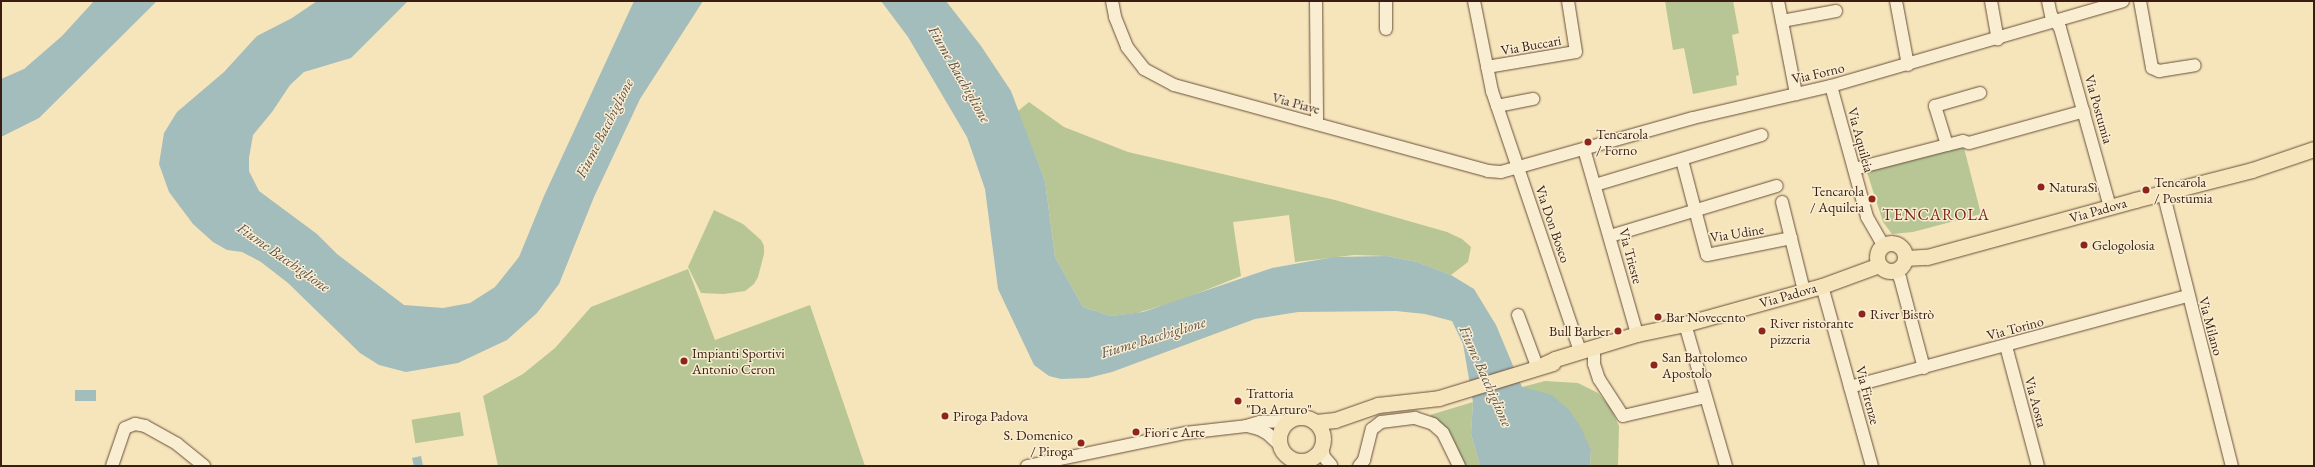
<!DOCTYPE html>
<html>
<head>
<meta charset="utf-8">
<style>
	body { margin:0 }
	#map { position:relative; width:2315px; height:467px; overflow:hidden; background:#f6e5ba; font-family:"EB Garamond",serif }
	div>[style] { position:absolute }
	.green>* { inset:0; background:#b7c694; transform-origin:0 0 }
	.water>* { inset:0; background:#a3bcbc; transform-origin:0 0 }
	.roads { filter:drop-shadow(0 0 1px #694e3c) drop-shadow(0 0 1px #694e3c) }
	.minor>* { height:12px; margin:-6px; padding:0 6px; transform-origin:6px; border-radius:6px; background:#f9eed2 }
	.major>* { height:15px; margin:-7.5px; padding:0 7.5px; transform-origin:7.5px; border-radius:7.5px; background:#f6e5ba }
	.major>.ring { margin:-7.5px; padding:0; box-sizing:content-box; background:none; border:15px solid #f6e5ba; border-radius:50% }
	.dots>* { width:11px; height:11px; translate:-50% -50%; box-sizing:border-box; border:2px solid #f9eed2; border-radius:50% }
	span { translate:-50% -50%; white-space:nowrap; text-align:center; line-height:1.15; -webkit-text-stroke:3px #f9eed2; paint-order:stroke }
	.street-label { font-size:14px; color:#3a1c12 }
	.poi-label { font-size:14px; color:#3a1c12 }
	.left { translate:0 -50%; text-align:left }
	.right { translate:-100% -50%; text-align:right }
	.water-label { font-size:15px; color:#5a4c45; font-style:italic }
	.quarter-label { font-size:16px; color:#7a1f14; letter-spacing:1px }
	.frame { position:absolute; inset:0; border:2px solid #3a1c12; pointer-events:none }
</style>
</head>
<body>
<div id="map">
	<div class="green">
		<i style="clip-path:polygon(1665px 1px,1733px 1px,1739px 33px,1732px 35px,1739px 75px,1736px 76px,1737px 85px,1693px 94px,1684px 48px,1673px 50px)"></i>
		<i style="clip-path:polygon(1029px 102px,1064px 127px,1128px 152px,1335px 200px,1447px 232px,1462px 239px,1471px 247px,1468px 262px,1451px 275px,1417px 262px,1387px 256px,1354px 255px,1295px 262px,1289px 215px,1233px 222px,1241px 276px,1181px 300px,1137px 313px,1111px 316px,1083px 307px,1055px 257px,1045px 181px,1018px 111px)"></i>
		<i style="clip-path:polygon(1963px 144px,1981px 214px,1913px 232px,1892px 234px,1883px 222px,1865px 166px)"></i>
		<i style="clip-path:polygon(714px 210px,743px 224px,761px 240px,764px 246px,764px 254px,758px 277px,754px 284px,745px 291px,724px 294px,701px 293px,688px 267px)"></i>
		<i style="clip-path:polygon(688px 269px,715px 340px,810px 305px,865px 466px,498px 466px,483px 396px,523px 374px,555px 348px,591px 307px)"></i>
		<i style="clip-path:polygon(1545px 381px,1578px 383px,1598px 393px,1610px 407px,1619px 426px,1618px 466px,1590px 466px,1591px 450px,1522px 387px)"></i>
		<i style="clip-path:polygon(1473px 402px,1471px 434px,1480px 466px,1464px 466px,1457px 447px,1445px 427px,1430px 415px)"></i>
		<i style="left:460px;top:412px;width:24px;height:49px;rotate:81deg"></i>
	</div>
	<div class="water">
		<i style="clip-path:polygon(94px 1px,157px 1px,39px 118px,1px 137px,1px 79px,24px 69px,62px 36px)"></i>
		<i style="clip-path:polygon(317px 1px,408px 1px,351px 58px,304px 72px,290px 85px,272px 112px,253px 135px,249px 158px,249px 171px,259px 191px,317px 234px,337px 254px,404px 305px,443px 308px,470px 303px,495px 287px,519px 257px,544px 196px,634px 1px,703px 1px,640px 99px,594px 197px,559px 284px,537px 313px,507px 340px,458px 363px,406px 372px,379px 365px,360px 353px,288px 283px,261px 262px,242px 252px,227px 250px,213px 242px,193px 224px,169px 192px,159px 164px,164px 133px,177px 112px,224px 72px,257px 36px,292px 18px)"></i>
		<i style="clip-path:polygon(881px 1px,946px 1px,981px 46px,1011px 91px,1045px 181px,1055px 257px,1083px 307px,1111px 316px,1143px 312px,1272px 268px,1334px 257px,1387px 256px,1417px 262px,1451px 275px,1474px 289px,1496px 325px,1522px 387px,1552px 395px,1569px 410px,1580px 426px,1591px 450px,1590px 466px,1480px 466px,1471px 434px,1473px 402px,1463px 344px,1452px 321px,1425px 314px,1396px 311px,1298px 312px,1255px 319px,1112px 372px,1088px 378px,1061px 379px,1049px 376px,1034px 365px,998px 289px,985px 189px,967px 137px,908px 37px)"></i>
		<i style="left:75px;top:390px;width:21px;height:11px"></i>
		<i style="clip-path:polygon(421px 456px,423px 466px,414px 466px,412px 458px)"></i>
	</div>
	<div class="roads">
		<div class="minor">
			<i style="left:1112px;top:1px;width:16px;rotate:79deg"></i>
			<i style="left:1115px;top:17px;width:32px;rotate:68deg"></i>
			<i style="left:1127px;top:47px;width:28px;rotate:52deg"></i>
			<i style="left:1144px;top:69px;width:34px;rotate:28deg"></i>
			<i style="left:1174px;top:85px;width:326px;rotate:15.3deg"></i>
			<i style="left:1488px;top:171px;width:13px;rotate:4deg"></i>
			<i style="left:1501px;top:172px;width:199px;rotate:-15.7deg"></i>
			<i style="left:1693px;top:118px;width:142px;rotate:-13.1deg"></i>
			<i style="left:1831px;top:86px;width:304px;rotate:-16.2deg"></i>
			<i style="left:1316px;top:1px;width:123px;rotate:89.5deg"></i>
			<i style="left:1386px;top:1px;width:28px;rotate:90deg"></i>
			<i style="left:1474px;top:1px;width:92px;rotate:78.7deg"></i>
			<i style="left:1492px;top:91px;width:274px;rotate:71.3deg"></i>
			<i style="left:1778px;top:1px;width:95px;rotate:79deg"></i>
			<i style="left:1896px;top:1px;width:65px;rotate:79.4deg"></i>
			<i style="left:1991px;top:1px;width:39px;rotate:80deg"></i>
			<i style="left:2048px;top:1px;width:14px;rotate:78deg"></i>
			<i style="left:2051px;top:15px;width:16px;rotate:55deg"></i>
			<i style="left:2060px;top:28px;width:186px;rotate:74.4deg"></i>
			<i style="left:2140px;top:1px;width:68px;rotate:79.8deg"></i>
			<i style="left:2152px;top:68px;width:8px;rotate:23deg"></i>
			<i style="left:2159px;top:71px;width:36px;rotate:-9deg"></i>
			<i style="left:1782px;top:21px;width:55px;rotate:-10.5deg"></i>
			<i style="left:1487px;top:67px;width:90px;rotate:-9.6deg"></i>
			<i style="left:1576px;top:52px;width:52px;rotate:-98.9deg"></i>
			<i style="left:1831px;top:86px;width:136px;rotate:74.6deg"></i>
			<i style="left:1867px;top:217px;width:32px;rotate:60deg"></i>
			<i style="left:1497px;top:106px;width:37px;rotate:-11deg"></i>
			<i style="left:1947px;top:145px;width:41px;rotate:-107.1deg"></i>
			<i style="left:1935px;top:106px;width:47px;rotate:-16.1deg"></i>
			<i style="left:1584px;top:149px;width:192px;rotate:74deg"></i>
			<i style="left:1682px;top:160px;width:98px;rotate:75.3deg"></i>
			<i style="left:1707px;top:255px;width:86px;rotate:-11.4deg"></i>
			<i style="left:1854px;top:169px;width:96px;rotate:-14.5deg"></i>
			<i style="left:1947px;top:145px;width:16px;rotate:-14deg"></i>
			<i style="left:1963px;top:141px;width:6px;rotate:18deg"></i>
			<i style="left:1969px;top:143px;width:119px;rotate:-15.5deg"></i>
			<i style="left:1595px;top:185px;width:174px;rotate:-16.7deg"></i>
			<i style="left:2163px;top:192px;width:283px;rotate:75.9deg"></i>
			<i style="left:1782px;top:202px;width:92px;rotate:76.1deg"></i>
			<i style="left:1610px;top:236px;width:174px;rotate:-16.7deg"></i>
			<i style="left:1895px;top:271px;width:9px;rotate:54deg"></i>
			<i style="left:1900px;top:278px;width:93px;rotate:75.1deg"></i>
			<i style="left:1822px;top:286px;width:187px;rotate:74.5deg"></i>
			<i style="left:1518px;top:315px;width:54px;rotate:69.6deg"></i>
			<i style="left:1685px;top:324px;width:148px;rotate:73.9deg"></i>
			<i style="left:2006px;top:346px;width:124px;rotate:75.1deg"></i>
			<i style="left:1594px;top:352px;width:12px;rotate:90deg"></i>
			<i style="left:1594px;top:364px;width:16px;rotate:72deg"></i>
			<i style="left:1599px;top:379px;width:44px;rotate:57deg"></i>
			<i style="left:1623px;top:416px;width:84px;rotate:-13deg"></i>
			<i style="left:1850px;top:387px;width:350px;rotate:-15.1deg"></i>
			<i style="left:1247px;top:426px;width:12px;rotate:14deg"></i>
			<i style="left:1259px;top:429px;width:10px;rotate:29deg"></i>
			<i style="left:1268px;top:434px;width:16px;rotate:43deg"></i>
			<i style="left:1322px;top:447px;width:10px;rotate:79deg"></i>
			<i style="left:1324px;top:457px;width:11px;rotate:49deg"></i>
			<i style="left:112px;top:466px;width:40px;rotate:-71.1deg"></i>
			<i style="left:125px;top:428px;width:11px;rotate:-22deg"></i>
			<i style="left:135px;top:424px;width:10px;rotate:11deg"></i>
			<i style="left:145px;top:426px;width:37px;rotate:29deg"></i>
			<i style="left:177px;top:444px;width:35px;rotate:39deg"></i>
			<i style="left:1027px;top:466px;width:161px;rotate:-11.8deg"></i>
			<i style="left:1185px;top:433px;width:61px;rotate:-6.5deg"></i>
			<i style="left:1246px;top:426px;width:15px;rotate:-16deg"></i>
			<i style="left:1260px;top:422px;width:29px;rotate:-2deg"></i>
			<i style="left:1359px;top:466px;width:8px;rotate:-50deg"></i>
			<i style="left:1364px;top:460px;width:32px;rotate:-76deg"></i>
			<i style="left:1372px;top:429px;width:11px;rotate:-38deg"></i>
			<i style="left:1381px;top:422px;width:34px;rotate:-7deg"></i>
			<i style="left:1415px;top:418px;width:19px;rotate:18deg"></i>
			<i style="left:1433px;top:424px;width:13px;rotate:42deg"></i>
			<i style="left:1443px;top:433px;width:37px;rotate:64deg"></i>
		</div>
		<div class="major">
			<i class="ring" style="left:1877px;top:243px;width:13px;height:13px"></i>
			<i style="left:1905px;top:258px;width:22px;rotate:-3deg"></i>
			<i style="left:1927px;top:257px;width:216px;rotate:-15.3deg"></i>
			<i style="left:2135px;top:200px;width:121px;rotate:-14.4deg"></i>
			<i style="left:2252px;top:170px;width:65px;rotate:-18.7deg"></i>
			<i style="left:1544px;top:364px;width:12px;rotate:-24deg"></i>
			<i style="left:1555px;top:359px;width:86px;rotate:-17deg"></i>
			<i style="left:1637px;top:334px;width:49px;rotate:-11.8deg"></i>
			<i style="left:1685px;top:324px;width:142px;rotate:-15.5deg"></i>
			<i style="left:1822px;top:286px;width:61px;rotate:-20.2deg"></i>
			<i class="ring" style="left:1279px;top:417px;width:29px;height:29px"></i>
			<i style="left:1316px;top:422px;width:19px;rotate:-6deg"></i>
			<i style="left:1335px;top:420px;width:46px;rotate:-19.2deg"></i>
			<i style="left:1378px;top:405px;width:61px;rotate:-6.5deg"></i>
			<i style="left:1439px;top:398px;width:119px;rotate:-17.1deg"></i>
		</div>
	</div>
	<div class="dots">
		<i style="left:1588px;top:142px;background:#8f2418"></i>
		<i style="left:2041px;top:187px;background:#8f2418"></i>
		<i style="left:2146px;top:190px;background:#8f2418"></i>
		<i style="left:1872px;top:199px;background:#8f2418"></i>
		<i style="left:2084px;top:245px;background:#8f2418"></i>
		<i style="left:1862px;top:314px;background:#8f2418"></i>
		<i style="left:1658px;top:317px;background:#8f2418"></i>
		<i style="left:1618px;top:331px;background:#8f2418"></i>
		<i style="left:1762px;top:331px;background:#8f2418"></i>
		<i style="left:684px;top:361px;background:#8f2418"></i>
		<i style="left:1654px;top:365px;background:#8f2418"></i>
		<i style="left:1238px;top:401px;background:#8f2418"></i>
		<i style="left:945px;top:416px;background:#8f2418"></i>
		<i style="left:1136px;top:432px;background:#8f2418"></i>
		<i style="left:1081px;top:443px;background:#8f2418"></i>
	</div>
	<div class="street-label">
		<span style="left:1531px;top:45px;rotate:-10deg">Via Buccari</span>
		<span style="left:1818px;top:73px;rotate:-13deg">Via Forno</span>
		<span style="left:1296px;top:103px;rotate:15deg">Via Piave</span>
		<span style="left:2099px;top:109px;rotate:74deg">Via Postumia</span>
		<span style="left:1861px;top:140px;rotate:75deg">Via Aquileia</span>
		<span style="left:2098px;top:210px;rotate:-16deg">Via Padova</span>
		<span style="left:1553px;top:224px;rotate:71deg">Via Don Bosco</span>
		<span style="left:1737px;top:233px;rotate:-9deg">Via Udine</span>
		<span style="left:1631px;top:256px;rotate:75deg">Via Trieste</span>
		<span style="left:1788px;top:295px;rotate:-16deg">Via Padova</span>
		<span style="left:2211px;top:326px;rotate:75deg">Via Milano</span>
		<span style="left:2015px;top:328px;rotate:-15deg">Via Torino</span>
		<span style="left:1868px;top:395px;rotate:75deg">Via Firenze</span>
		<span style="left:2036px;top:402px;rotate:75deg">Via Aosta</span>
	</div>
	<div class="poi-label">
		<span class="left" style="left:1596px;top:142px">Tencarola<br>/ Forno</span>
		<span class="left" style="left:2154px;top:190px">Tencarola<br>/ Postumia</span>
		<span class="left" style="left:2049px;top:187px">NaturaSì</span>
		<span class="right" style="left:1864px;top:199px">Tencarola<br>/ Aquileia</span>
		<span class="left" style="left:2092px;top:245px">Gelogolosia</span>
		<span class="left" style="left:1870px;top:314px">River Bistrò</span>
		<span class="left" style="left:1666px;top:317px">Bar Novecento</span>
		<span class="left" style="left:1770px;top:331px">River ristorante<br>pizzeria</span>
		<span class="right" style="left:1610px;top:331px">Bull Barber</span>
		<span class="left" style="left:692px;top:361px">Impianti Sportivi<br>Antonio Ceron</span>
		<span class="left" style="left:1662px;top:365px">San Bartolomeo<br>Apostolo</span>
		<span class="left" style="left:1246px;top:401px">Trattoria<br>"Da Arturo"</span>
		<span class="left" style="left:953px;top:416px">Piroga Padova</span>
		<span class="left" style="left:1144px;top:432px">Fiori e Arte</span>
		<span class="right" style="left:1073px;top:443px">S. Domenico<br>/ Piroga</span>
	</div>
	<div class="water-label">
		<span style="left:960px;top:74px;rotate:60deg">Fiume Bacchiglione</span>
		<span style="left:604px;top:128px;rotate:-63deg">Fiume Bacchiglione</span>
		<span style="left:284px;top:257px;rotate:35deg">Fiume Bacchiglione</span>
		<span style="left:1153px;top:337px;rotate:-17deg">Fiume Bacchiglione</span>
		<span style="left:1486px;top:376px;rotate:66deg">Fiume Bacchiglione</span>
	</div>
	<div class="quarter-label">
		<span style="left:1936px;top:215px">TENCAROLA</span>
	</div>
	<div class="frame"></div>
</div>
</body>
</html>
